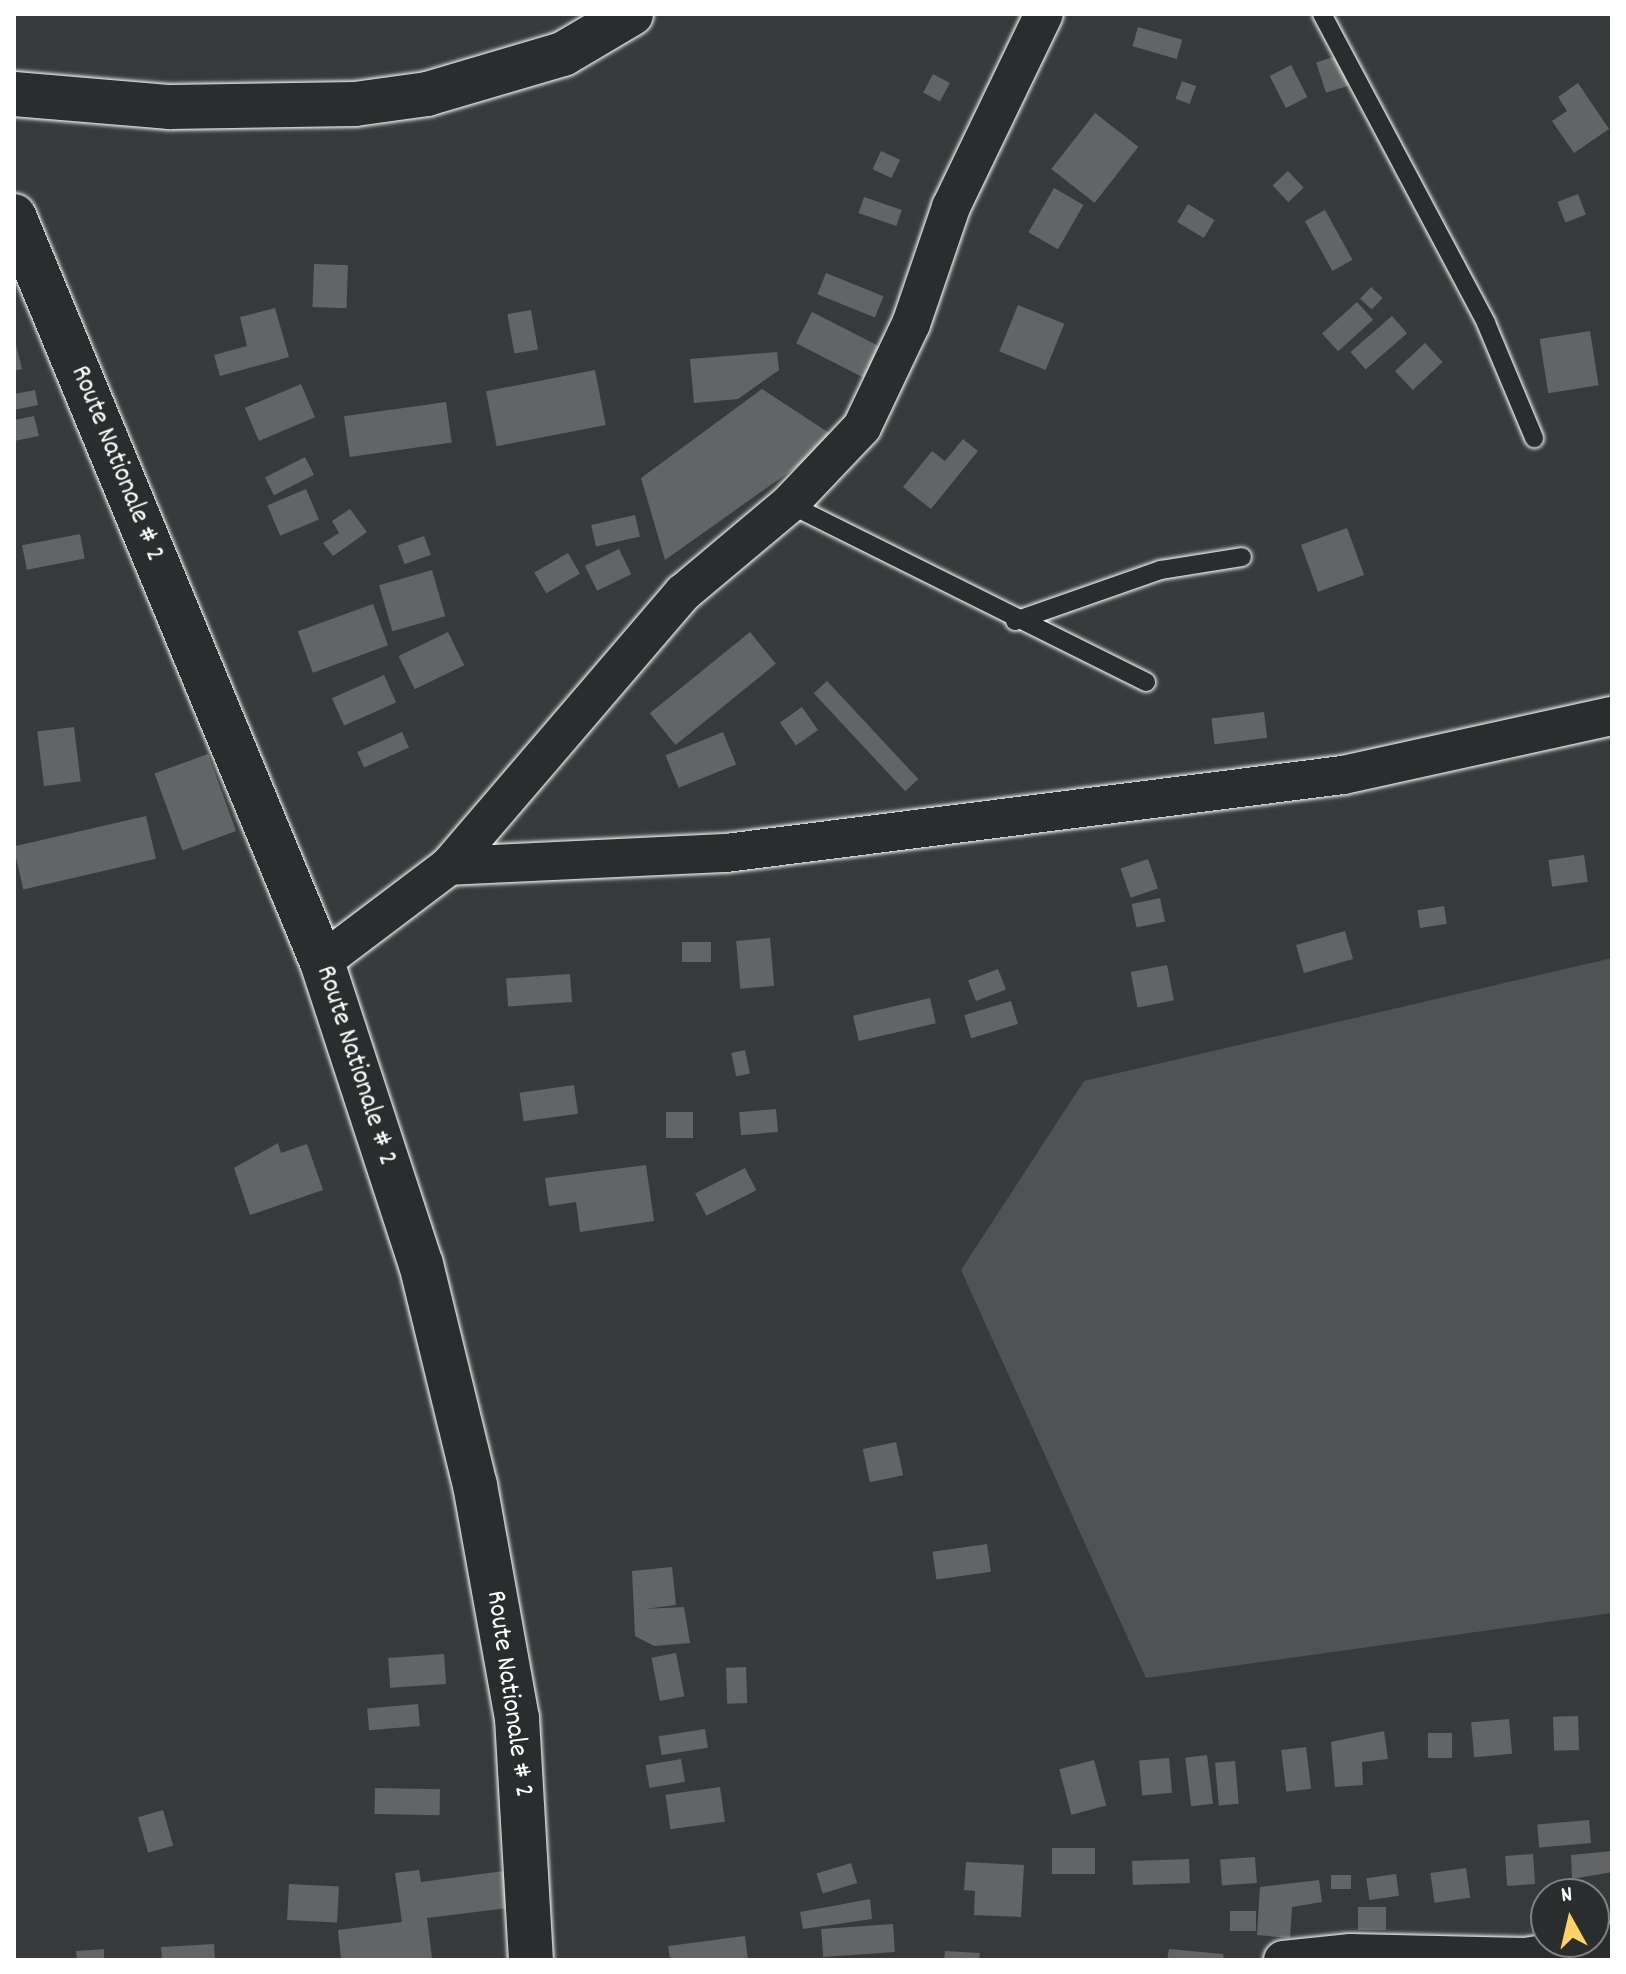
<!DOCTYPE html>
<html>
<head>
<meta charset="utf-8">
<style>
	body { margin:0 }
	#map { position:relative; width:1626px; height:1974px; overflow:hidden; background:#373a3b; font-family:Dekko,sans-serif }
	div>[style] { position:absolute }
	.green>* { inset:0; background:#505354 }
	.building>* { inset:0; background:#636465; transform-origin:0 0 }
	.roads { filter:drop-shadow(0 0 2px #fff) drop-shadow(0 0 2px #fff) }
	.lane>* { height:18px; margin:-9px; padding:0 9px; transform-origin:9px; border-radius:9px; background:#2a2d2e }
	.street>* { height:38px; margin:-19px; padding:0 19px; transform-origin:19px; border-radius:19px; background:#2a2d2e }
	.secondary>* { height:44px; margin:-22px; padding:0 22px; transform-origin:22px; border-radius:22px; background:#2a2d2e }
	.primary>* { height:44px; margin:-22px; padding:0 22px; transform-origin:22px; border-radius:22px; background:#2a2d2e }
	span { translate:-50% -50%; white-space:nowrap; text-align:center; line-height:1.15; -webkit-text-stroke:8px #2a2d2e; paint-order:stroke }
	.street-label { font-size:28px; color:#fff }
	.frame { position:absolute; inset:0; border:16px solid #fff; pointer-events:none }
	.north { position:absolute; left:1530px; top:1878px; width:80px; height:80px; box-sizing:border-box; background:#2a2d2e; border:2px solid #7f8182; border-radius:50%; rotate:352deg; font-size:22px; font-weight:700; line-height:32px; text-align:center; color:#fff }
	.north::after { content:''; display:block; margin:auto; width:28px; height:36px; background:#ffd166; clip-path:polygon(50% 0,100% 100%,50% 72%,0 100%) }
</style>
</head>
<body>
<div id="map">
	<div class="green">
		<i style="clip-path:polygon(1612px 958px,1612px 1613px,1146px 1678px,961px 1270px,1084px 1081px)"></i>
	</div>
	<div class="building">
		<i style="left:1138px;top:27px;width:46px;height:20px;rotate:16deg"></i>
		<i style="left:1339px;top:55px;width:32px;height:24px;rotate:72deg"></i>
		<i style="left:1291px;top:65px;width:36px;height:24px;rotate:63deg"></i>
		<i style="left:933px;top:74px;width:19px;height:21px;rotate:28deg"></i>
		<i style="left:1182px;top:81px;width:15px;height:19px;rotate:20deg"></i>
		<i style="clip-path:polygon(1578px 83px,1609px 129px,1574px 153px,1552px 121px,1567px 111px,1558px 97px)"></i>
		<i style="left:1095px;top:113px;width:55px;height:71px;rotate:38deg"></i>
		<i style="left:881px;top:151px;width:21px;height:20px;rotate:25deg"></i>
		<i style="left:1288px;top:171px;width:23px;height:21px;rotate:47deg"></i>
		<i style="left:1054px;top:188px;width:34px;height:51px;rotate:30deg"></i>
		<i style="left:1578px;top:194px;width:22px;height:22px;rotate:69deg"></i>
		<i style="left:864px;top:197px;width:40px;height:17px;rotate:19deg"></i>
		<i style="left:1188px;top:204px;width:31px;height:21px;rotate:31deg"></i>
		<i style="left:1325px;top:210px;width:57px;height:23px;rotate:61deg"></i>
		<i style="left:314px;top:264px;width:34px;height:43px;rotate:2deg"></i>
		<i style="left:826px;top:273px;width:62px;height:23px;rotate:22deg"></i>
		<i style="left:1371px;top:287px;width:16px;height:16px;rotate:43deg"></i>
		<i style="left:1357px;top:302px;width:24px;height:47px;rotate:48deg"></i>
		<i style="left:1018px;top:305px;width:50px;height:50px;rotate:22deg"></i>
		<i style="clip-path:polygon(275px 308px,289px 357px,220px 376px,214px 355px,247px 346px,240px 317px)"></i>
		<i style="left:531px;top:310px;width:40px;height:24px;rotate:80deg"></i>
		<i style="left:812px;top:312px;width:92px;height:35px;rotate:27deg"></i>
		<i style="left:1392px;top:316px;width:23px;height:55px;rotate:49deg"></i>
		<i style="left:1590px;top:331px;width:55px;height:51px;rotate:81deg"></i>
		<i style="clip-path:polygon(14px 337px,22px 369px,14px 371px)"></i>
		<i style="left:1425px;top:343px;width:26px;height:41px;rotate:47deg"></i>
		<i style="clip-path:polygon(777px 352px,779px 370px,738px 399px,694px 403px,690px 359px)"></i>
		<i style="left:595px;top:370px;width:56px;height:111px;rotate:79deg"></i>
		<i style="left:301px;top:384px;width:36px;height:61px;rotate:67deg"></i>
		<i style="clip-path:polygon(762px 389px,837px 438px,665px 560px,641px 478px)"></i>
		<i style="clip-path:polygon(35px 390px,38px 405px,14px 410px,14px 394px)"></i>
		<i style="left:446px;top:402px;width:41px;height:103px;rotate:82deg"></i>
		<i style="clip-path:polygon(34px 416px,39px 436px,14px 441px,14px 420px)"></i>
		<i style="clip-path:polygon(963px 439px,978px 451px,931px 509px,903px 487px,932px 451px,945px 461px)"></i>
		<i style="left:305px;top:457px;width:20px;height:45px;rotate:63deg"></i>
		<i style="left:306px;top:489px;width:33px;height:42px;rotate:67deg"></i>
		<i style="clip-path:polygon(350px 509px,367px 532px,333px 556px,323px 543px,339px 533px,332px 521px)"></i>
		<i style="left:635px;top:515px;width:22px;height:45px;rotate:77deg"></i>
		<i style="left:1347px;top:528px;width:50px;height:49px;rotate:70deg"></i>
		<i style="left:80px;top:534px;width:25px;height:59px;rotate:79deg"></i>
		<i style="left:424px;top:536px;width:20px;height:28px;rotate:70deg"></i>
		<i style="left:619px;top:549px;width:28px;height:38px;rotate:64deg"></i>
		<i style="left:568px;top:553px;width:24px;height:39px;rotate:60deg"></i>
		<i style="left:432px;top:570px;width:48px;height:55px;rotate:74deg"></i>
		<i style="left:373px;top:604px;width:44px;height:80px;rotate:70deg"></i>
		<i style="left:448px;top:632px;width:37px;height:55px;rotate:64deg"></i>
		<i style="left:750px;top:632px;width:41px;height:129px;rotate:51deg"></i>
		<i style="left:384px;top:675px;width:30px;height:57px;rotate:66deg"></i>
		<i style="left:827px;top:681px;width:134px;height:18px;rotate:47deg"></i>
		<i style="left:802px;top:707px;width:28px;height:27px;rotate:55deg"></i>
		<i style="left:1264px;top:712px;width:26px;height:53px;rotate:83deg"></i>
		<i style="left:74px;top:727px;width:55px;height:37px;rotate:83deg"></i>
		<i style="left:402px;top:732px;width:17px;height:49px;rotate:66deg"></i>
		<i style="left:723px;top:732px;width:35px;height:62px;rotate:68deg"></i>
		<i style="left:208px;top:754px;width:82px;height:57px;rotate:70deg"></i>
		<i style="left:146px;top:816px;width:44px;height:136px;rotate:77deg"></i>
		<i style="left:1584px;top:855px;width:27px;height:36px;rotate:82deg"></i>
		<i style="left:1148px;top:859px;width:31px;height:29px;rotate:71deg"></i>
		<i style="left:1160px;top:898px;width:24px;height:29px;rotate:78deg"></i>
		<i style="left:1444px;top:906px;width:18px;height:27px;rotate:81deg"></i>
		<i style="left:1345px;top:931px;width:29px;height:51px;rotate:74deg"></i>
		<i style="left:770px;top:938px;width:48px;height:34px;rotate:85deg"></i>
		<i style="left:711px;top:942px;width:20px;height:29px;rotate:90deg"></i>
		<i style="left:1167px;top:965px;width:36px;height:37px;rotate:79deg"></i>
		<i style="left:998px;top:969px;width:22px;height:32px;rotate:69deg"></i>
		<i style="left:570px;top:974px;width:28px;height:64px;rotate:86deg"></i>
		<i style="left:930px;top:998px;width:26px;height:79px;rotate:77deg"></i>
		<i style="left:1011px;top:1001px;width:24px;height:49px;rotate:73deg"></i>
		<i style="left:745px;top:1050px;width:24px;height:14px;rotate:78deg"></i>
		<i style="left:574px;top:1085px;width:29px;height:55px;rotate:82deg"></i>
		<i style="left:776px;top:1109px;width:23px;height:37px;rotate:85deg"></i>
		<i style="left:693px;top:1112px;width:26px;height:27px;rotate:90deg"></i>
		<i style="clip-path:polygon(278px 1143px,281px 1153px,307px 1144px,323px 1190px,250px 1215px,234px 1168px)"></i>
		<i style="clip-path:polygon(646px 1165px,654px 1221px,580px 1232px,576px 1202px,549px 1206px,545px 1178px)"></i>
		<i style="left:745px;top:1168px;width:25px;height:56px;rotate:63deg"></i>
		<i style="left:896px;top:1442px;width:34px;height:34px;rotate:78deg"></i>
		<i style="left:987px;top:1544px;width:28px;height:55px;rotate:82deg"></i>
		<i style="clip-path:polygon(672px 1567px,676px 1605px,645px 1609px,684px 1607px,690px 1643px,654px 1646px,635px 1636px,632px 1571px)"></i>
		<i style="left:676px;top:1653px;width:44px;height:25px;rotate:79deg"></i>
		<i style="left:444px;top:1654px;width:30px;height:56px;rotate:86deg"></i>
		<i style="left:746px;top:1667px;width:36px;height:20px;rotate:88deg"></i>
		<i style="left:418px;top:1704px;width:22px;height:51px;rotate:85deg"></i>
		<i style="left:1578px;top:1716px;width:34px;height:25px;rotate:88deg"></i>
		<i style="left:1509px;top:1719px;width:35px;height:38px;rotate:85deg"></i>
		<i style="left:705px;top:1729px;width:19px;height:47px;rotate:81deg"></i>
		<i style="clip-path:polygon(1384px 1731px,1388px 1759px,1362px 1762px,1363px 1785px,1335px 1787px,1331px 1742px)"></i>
		<i style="left:1428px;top:1733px;width:24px;height:25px"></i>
		<i style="left:1306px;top:1747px;width:42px;height:25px;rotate:83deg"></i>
		<i style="left:1207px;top:1755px;width:49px;height:22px;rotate:83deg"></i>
		<i style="left:1169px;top:1758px;width:35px;height:30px;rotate:85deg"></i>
		<i style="left:681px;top:1759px;width:23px;height:36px;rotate:80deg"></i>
		<i style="left:1094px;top:1760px;width:47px;height:36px;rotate:75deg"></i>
		<i style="left:1235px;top:1761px;width:43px;height:20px;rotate:85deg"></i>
		<i style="left:720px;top:1787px;width:35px;height:55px;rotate:82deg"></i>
		<i style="left:375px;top:1788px;width:65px;height:26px;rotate:1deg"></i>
		<i style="left:163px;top:1810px;width:37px;height:26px;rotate:74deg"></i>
		<i style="left:1589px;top:1820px;width:23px;height:52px;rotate:85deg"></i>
		<i style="left:1052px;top:1848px;width:43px;height:26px"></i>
		<i style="clip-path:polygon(1612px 1851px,1612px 1872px,1572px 1879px,1571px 1855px)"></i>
		<i style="left:1533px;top:1854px;width:30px;height:28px;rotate:86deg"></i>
		<i style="left:1255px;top:1857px;width:26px;height:35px;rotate:86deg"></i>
		<i style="left:1189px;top:1859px;width:24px;height:57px;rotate:88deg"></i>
		<i style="clip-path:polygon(966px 1862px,1024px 1865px,1021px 1917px,974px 1915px,975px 1891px,964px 1890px)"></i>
		<i style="left:851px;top:1863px;width:21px;height:36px;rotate:73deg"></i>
		<i style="left:1466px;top:1868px;width:30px;height:36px;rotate:82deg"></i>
		<i style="clip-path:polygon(519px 1869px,523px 1906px,427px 1918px,432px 1958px,341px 1960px,338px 1930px,402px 1922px,395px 1873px,419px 1870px,421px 1882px)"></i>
		<i style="left:1396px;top:1874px;width:22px;height:30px;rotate:82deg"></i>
		<i style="left:1331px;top:1875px;width:20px;height:14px"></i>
		<i style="clip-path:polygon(1319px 1880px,1322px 1902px,1292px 1907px,1290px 1938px,1257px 1935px,1260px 1887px)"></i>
		<i style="left:289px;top:1884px;width:50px;height:36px;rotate:3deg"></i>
		<i style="clip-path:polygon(870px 1899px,872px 1919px,803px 1929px,800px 1912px)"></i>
		<i style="left:1358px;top:1907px;width:28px;height:23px"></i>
		<i style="left:1230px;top:1911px;width:26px;height:20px"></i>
		<i style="left:893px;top:1924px;width:28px;height:72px;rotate:86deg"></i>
		<i style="clip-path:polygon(745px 1936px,748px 1960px,670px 1960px,668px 1946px)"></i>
		<i style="clip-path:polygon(214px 1944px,215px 1960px,162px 1960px,161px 1947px)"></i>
		<i style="clip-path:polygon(104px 1949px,104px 1960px,77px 1960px,76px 1951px)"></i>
		<i style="clip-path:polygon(1169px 1949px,1223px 1954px,1224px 1960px,1167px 1960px)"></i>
		<i style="clip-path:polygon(945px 1951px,980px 1953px,979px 1960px,944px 1960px)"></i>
	</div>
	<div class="roads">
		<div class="lane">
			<i style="left:1322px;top:14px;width:350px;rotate:62deg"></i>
			<i style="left:1486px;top:323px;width:125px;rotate:67.3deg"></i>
			<i style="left:789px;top:504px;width:399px;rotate:26.5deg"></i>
			<i style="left:1015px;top:621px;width:155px;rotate:-19.3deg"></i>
			<i style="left:1161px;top:570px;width:82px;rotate:-9.1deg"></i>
		</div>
		<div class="street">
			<i style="left:449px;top:866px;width:277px;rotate:-2.7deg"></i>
			<i style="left:726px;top:853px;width:622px;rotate:-7.21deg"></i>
			<i style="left:1343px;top:775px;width:275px;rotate:-12.4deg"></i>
			<i style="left:322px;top:962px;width:159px;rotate:-37.1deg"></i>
			<i style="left:449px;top:866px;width:360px;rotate:-49.4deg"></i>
			<i style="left:683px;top:593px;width:138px;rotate:-40deg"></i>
			<i style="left:789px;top:504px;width:106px;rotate:-46.5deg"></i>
			<i style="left:862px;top:427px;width:114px;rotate:-64.6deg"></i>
			<i style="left:911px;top:324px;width:124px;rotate:-71.1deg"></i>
			<i style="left:951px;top:207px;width:214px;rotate:-64.3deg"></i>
			<i style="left:1283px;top:1960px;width:68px;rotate:-5.9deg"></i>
			<i style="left:1351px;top:1953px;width:174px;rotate:1.3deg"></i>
			<i style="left:1525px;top:1957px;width:88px;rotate:-9.1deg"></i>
		</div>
		<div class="secondary">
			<i style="left:14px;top:94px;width:157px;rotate:4.8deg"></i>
			<i style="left:170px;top:107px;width:185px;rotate:-0.9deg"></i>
			<i style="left:355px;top:104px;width:73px;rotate:-7.9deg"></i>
			<i style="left:427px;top:94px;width:142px;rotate:-16.4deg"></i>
			<i style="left:563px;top:54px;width:79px;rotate:-30.5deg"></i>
		</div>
		<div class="primary">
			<i style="left:14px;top:216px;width:807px;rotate:67.57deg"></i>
			<i style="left:322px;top:962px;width:318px;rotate:71.9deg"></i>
			<i style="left:421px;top:1264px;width:228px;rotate:76.3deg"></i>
			<i style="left:475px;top:1485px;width:237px;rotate:79.8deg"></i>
			<i style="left:517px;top:1718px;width:242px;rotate:86.7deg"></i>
		</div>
	</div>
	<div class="street-label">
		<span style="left:116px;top:464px;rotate:68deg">Route Nationale # 2</span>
		<span style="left:355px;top:1066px;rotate:72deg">Route Nationale # 2</span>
		<span style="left:508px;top:1694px;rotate:82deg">Route Nationale # 2</span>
	</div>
	<div class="frame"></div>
	<div class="north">N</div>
</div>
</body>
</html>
